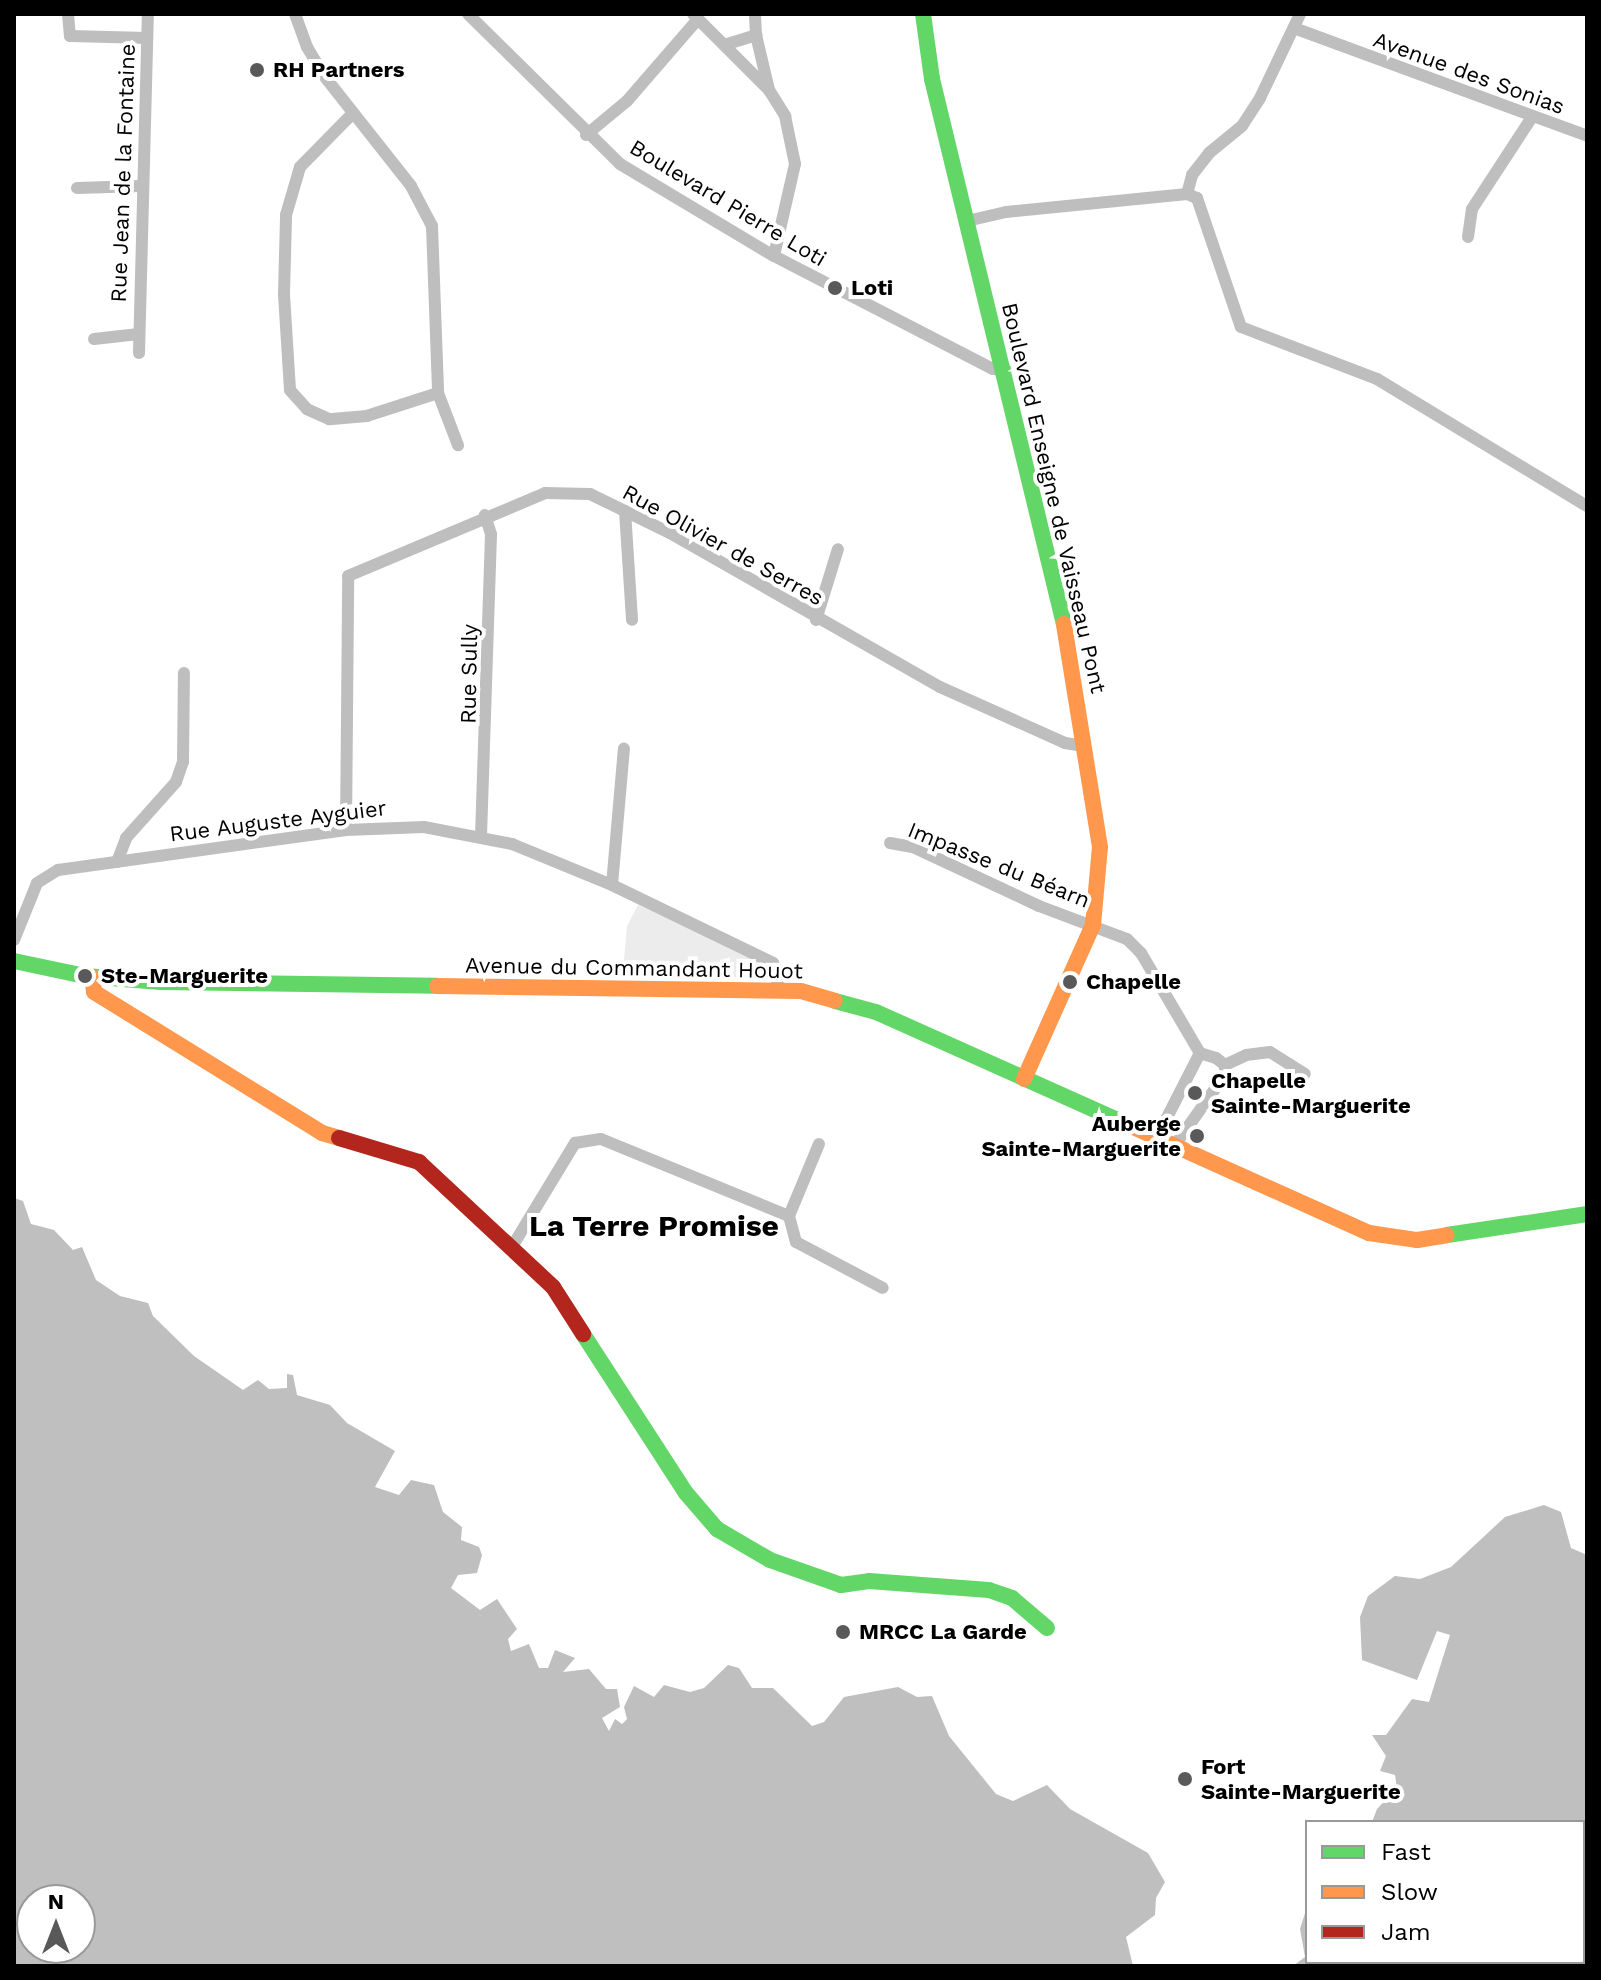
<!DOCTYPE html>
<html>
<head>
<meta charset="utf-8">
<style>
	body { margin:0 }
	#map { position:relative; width:1601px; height:1980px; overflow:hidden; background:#fff; font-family:"Work Sans",sans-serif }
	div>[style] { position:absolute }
	.green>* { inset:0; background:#ececec }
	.water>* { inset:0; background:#bfbfbf }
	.street>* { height:12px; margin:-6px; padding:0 6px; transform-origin:6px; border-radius:6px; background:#bebebe }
	.fast>* { height:16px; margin:-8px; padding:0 8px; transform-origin:8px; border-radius:8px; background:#63d668 }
	.slow>* { height:16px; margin:-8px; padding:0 8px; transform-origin:8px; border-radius:8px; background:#ff974d }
	.jam>* { height:16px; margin:-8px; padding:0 8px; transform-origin:8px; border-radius:8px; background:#b3261e }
	.dots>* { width:22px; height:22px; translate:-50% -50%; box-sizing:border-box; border:4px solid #fff; border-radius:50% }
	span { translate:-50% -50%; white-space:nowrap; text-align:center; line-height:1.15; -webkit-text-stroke:8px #fff; paint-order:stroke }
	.poi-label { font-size:22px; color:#000; font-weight:700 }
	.left { translate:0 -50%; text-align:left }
	.right { translate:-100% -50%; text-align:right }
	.street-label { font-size:22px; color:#000 }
	.district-label { font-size:30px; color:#000; font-weight:700 }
	.frame { position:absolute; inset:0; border:16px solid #000; pointer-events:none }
	.legend { position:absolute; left:1305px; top:1820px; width:280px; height:144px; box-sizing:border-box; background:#fff; border:2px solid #999; margin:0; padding:10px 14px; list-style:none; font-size:24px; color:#000 }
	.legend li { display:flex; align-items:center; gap:16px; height:40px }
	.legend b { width:40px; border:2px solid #999 }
	.north { position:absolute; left:16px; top:1884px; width:80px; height:80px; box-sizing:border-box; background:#fff; border:2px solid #999; border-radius:50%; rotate:0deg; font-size:22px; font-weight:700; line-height:32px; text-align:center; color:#000 }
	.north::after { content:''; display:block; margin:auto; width:28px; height:36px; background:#595959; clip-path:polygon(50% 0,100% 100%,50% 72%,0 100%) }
</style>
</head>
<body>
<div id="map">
	<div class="green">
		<i style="clip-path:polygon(638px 905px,737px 949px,761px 964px,761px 973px,748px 978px,623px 971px,627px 926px)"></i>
	</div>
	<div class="water">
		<i style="clip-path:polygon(evenodd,14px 1198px,23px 1201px,31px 1224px,54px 1230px,73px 1250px,82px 1247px,96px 1280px,120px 1296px,148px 1303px,153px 1316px,194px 1356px,243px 1390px,258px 1380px,269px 1389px,287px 1388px,287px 1374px,293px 1375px,297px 1395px,330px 1405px,347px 1423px,395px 1451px,375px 1487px,399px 1495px,411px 1480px,434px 1485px,443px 1512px,462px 1527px,461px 1540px,479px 1547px,482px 1555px,477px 1573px,458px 1575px,451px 1588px,480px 1610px,497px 1599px,517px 1629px,508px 1639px,511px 1651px,529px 1644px,539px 1668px,548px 1668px,555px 1650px,575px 1658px,563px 1672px,589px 1669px,606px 1689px,617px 1689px,620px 1707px,602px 1718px,609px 1731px,615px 1719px,622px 1724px,627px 1719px,624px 1707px,634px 1686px,654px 1697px,664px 1685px,690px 1692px,704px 1688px,728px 1665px,739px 1668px,752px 1688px,773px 1688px,812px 1726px,824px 1722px,844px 1697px,898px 1687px,917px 1697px,932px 1696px,949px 1736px,996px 1794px,1013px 1801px,1047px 1785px,1070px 1809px,1148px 1853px,1165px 1882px,1156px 1898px,1155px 1915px,1126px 1937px,1133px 1966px,14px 1966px,14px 1198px,80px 1900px,80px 1948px,32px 1948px,32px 1900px,80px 1900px)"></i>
		<i style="clip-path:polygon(1544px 1505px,1561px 1512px,1571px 1548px,1587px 1555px,1587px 1966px,1293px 1966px,1305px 1957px,1300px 1929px,1307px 1907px,1307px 1962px,1583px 1962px,1583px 1822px,1372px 1822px,1377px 1809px,1397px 1788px,1395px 1775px,1380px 1771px,1386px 1756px,1372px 1735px,1386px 1735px,1412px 1699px,1429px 1702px,1450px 1635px,1437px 1631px,1417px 1680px,1362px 1660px,1360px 1617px,1368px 1596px,1395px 1576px,1420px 1579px,1451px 1567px,1505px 1517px)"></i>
	</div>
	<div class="street">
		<i style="left:68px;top:14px;width:22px;rotate:85deg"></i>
		<i style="left:70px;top:36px;width:77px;rotate:1.5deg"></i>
		<i style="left:295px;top:14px;width:35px;rotate:70deg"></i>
		<i style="left:307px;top:47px;width:35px;rotate:59deg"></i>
		<i style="left:325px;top:77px;width:139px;rotate:51.7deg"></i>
		<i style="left:411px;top:186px;width:45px;rotate:62.3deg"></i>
		<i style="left:432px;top:226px;width:167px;rotate:87.9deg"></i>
		<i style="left:438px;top:393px;width:75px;rotate:162.1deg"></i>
		<i style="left:367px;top:416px;width:38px;rotate:175deg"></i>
		<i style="left:329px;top:419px;width:24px;rotate:-156deg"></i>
		<i style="left:307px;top:409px;width:25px;rotate:-132deg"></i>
		<i style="left:290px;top:390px;width:96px;rotate:-93.6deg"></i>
		<i style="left:284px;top:294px;width:79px;rotate:-88.5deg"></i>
		<i style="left:286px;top:215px;width:50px;rotate:-73.7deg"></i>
		<i style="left:300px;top:167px;width:74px;rotate:-45.5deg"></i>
		<i style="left:468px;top:14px;width:214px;rotate:44.6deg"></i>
		<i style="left:620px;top:164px;width:179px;rotate:30.9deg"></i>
		<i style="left:774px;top:256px;width:246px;rotate:27.3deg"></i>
		<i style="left:993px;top:369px;width:13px;rotate:4deg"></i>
		<i style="left:693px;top:14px;width:107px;rotate:45deg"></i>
		<i style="left:769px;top:90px;width:31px;rotate:58deg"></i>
		<i style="left:785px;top:116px;width:49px;rotate:78.2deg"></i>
		<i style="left:795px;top:164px;width:94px;rotate:102.9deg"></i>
		<i style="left:1294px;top:28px;width:312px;rotate:20.2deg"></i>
		<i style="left:756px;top:35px;width:57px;rotate:76.7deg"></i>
		<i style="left:724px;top:45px;width:34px;rotate:-17deg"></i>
		<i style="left:756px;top:35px;width:21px;rotate:-93deg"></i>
		<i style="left:586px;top:135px;width:53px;rotate:-39.7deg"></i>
		<i style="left:627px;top:101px;width:108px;rotate:-49.1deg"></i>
		<i style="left:77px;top:188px;width:65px;rotate:-1.8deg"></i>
		<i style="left:1187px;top:194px;width:11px;rotate:22deg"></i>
		<i style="left:1197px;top:198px;width:136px;rotate:71.2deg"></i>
		<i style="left:1241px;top:327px;width:146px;rotate:20.9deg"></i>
		<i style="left:1377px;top:379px;width:245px;rotate:31.2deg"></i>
		<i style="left:1187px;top:194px;width:20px;rotate:-75deg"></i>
		<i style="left:1192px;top:175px;width:28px;rotate:-52deg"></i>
		<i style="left:1209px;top:153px;width:43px;rotate:-39.3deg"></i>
		<i style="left:1242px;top:126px;width:33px;rotate:-57deg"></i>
		<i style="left:1260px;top:98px;width:93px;rotate:-64.5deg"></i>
		<i style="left:967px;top:221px;width:40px;rotate:-13deg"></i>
		<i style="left:1006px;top:212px;width:182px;rotate:-5.7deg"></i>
		<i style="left:1468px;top:237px;width:28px;rotate:-82deg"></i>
		<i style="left:1472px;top:209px;width:110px;rotate:-56.9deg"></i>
		<i style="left:94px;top:339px;width:45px;rotate:-6.3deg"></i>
		<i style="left:139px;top:353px;width:339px;rotate:-88.5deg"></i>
		<i style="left:438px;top:393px;width:56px;rotate:69deg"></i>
		<i style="left:625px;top:511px;width:109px;rotate:86.3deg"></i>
		<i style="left:816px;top:620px;width:74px;rotate:-72.8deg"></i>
		<i style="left:346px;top:830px;width:254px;rotate:-89.5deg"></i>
		<i style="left:348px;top:576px;width:214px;rotate:-22.8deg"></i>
		<i style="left:545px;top:493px;width:45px;rotate:1.3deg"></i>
		<i style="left:590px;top:494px;width:89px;rotate:26deg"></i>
		<i style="left:670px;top:533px;width:311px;rotate:29.7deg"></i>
		<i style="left:940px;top:687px;width:137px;rotate:24.1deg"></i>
		<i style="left:1065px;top:743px;width:19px;rotate:9deg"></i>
		<i style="left:481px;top:836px;width:302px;rotate:-88.1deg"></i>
		<i style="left:491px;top:534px;width:20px;rotate:-108deg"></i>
		<i style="left:890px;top:843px;width:23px;rotate:10deg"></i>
		<i style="left:913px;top:847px;width:139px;rotate:25.1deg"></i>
		<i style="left:1039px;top:906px;width:94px;rotate:20.6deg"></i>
		<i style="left:1127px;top:939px;width:20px;rotate:45deg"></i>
		<i style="left:1141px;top:953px;width:116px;rotate:59.5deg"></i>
		<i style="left:117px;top:862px;width:26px;rotate:-69deg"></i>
		<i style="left:126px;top:838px;width:75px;rotate:-48.2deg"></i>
		<i style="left:176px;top:782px;width:21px;rotate:-71deg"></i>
		<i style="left:183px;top:762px;width:89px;rotate:-89.4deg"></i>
		<i style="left:612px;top:885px;width:137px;rotate:-85deg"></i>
		<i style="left:14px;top:940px;width:61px;rotate:-68deg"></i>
		<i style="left:37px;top:883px;width:25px;rotate:-32deg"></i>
		<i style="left:58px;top:870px;width:291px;rotate:-7.9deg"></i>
		<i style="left:346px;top:830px;width:78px;rotate:-2.2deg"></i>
		<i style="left:424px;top:827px;width:90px;rotate:10.9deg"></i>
		<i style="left:512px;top:844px;width:108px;rotate:22.3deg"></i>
		<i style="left:612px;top:885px;width:179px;rotate:25.8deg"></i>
		<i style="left:773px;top:963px;width:28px;rotate:77deg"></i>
		<i style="left:1225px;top:1065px;width:23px;rotate:-25deg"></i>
		<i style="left:1246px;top:1055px;width:24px;rotate:-7deg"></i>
		<i style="left:1270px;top:1052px;width:41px;rotate:32.2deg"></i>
		<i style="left:1157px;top:1137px;width:94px;rotate:-62.9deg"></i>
		<i style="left:1175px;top:1145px;width:86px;rotate:-54.5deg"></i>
		<i style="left:1225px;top:1075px;width:10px;rotate:-90deg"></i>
		<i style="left:1225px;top:1065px;width:11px;rotate:-142deg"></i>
		<i style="left:1216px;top:1058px;width:17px;rotate:-163deg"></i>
		<i style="left:789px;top:1216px;width:78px;rotate:-67.4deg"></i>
		<i style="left:512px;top:1247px;width:122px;rotate:-58.8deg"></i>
		<i style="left:575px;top:1143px;width:26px;rotate:-9deg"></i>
		<i style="left:601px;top:1139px;width:203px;rotate:22.3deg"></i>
		<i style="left:789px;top:1216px;width:27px;rotate:75deg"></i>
		<i style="left:796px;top:1242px;width:98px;rotate:27.9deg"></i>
	</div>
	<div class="fast">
		<i style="left:923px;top:14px;width:66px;rotate:82.1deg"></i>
		<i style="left:932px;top:79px;width:561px;rotate:76.39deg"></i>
		<i style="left:14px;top:961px;width:73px;rotate:11.9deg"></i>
		<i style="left:85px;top:976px;width:76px;rotate:4.5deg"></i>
		<i style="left:161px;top:982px;width:276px;rotate:0.8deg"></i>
		<i style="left:835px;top:1001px;width:42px;rotate:15deg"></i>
		<i style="left:876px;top:1012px;width:269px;rotate:24.1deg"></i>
		<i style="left:1447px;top:1235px;width:142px;rotate:-8.5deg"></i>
		<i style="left:583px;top:1334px;width:189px;rotate:57.1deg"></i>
		<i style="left:686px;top:1493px;width:48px;rotate:49.3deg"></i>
		<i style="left:717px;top:1529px;width:61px;rotate:30.3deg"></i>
		<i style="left:770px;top:1560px;width:75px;rotate:19.4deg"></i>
		<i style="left:841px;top:1585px;width:28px;rotate:-8deg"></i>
		<i style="left:869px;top:1581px;width:120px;rotate:4.3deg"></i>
		<i style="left:989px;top:1590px;width:24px;rotate:19deg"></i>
		<i style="left:1012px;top:1598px;width:46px;rotate:40.6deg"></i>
	</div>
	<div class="slow">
		<i style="left:92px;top:977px;width:15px;rotate:82deg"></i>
		<i style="left:94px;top:992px;width:268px;rotate:31.7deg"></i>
		<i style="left:322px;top:1133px;width:18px;rotate:16deg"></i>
		<i style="left:437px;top:986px;width:364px;rotate:0.8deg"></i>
		<i style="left:801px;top:991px;width:35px;rotate:16deg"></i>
		<i style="left:1024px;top:1079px;width:169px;rotate:-65.9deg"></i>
		<i style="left:1093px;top:925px;width:78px;rotate:-84.9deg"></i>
		<i style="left:1100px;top:847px;width:226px;rotate:-99.2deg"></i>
		<i style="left:1122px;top:1122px;width:271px;rotate:24.2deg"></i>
		<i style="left:1369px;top:1233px;width:49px;rotate:8.3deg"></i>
		<i style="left:1417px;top:1240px;width:30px;rotate:-9deg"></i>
	</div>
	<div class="jam">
		<i style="left:339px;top:1138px;width:84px;rotate:16.7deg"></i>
		<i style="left:419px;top:1162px;width:183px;rotate:43deg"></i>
		<i style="left:553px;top:1287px;width:56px;rotate:57.4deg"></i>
	</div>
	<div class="dots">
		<i style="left:257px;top:70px;background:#595959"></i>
		<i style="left:835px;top:288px;background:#595959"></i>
		<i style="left:85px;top:976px;background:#595959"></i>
		<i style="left:1070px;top:982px;background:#595959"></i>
		<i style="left:1195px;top:1093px;background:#595959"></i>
		<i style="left:1197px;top:1136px;background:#595959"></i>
		<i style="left:843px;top:1632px;background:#595959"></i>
		<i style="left:1185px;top:1779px;background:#595959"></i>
	</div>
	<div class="poi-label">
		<span class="left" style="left:273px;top:70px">RH Partners</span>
		<span class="left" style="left:851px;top:288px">Loti</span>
		<span class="left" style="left:101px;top:976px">Ste-Marguerite</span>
		<span class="left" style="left:1086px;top:982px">Chapelle</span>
		<span class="left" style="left:1211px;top:1093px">Chapelle<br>Sainte-Marguerite</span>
		<span class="right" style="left:1181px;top:1136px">Auberge<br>Sainte-Marguerite</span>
		<span class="left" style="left:859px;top:1632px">MRCC La Garde</span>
		<span class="left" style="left:1201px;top:1779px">Fort<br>Sainte-Marguerite</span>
	</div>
	<div class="street-label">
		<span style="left:1469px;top:73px;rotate:20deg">Avenue des Sonias</span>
		<span style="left:123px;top:173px;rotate:-88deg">Rue Jean de la Fontaine</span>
		<span style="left:728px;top:203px;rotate:31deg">Boulevard Pierre Loti</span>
		<span style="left:1054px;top:498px;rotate:77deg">Boulevard Enseigne de Vaisseau Pont</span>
		<span style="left:723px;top:545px;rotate:29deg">Rue Olivier de Serres</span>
		<span style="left:469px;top:674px;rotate:-89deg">Rue Sully</span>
		<span style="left:278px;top:821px;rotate:-7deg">Rue Auguste Ayguier</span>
		<span style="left:999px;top:865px;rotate:22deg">Impasse du Béarn</span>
		<span style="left:634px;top:968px;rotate:1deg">Avenue du Commandant Houot</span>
	</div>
	<div class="district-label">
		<span style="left:654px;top:1226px">La Terre Promise</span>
	</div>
	<div class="frame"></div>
	<ul class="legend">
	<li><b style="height:10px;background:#63d668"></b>Fast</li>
	<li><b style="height:10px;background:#ff974d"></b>Slow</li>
	<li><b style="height:10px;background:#b3261e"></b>Jam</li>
	</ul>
	<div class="north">N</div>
</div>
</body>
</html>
